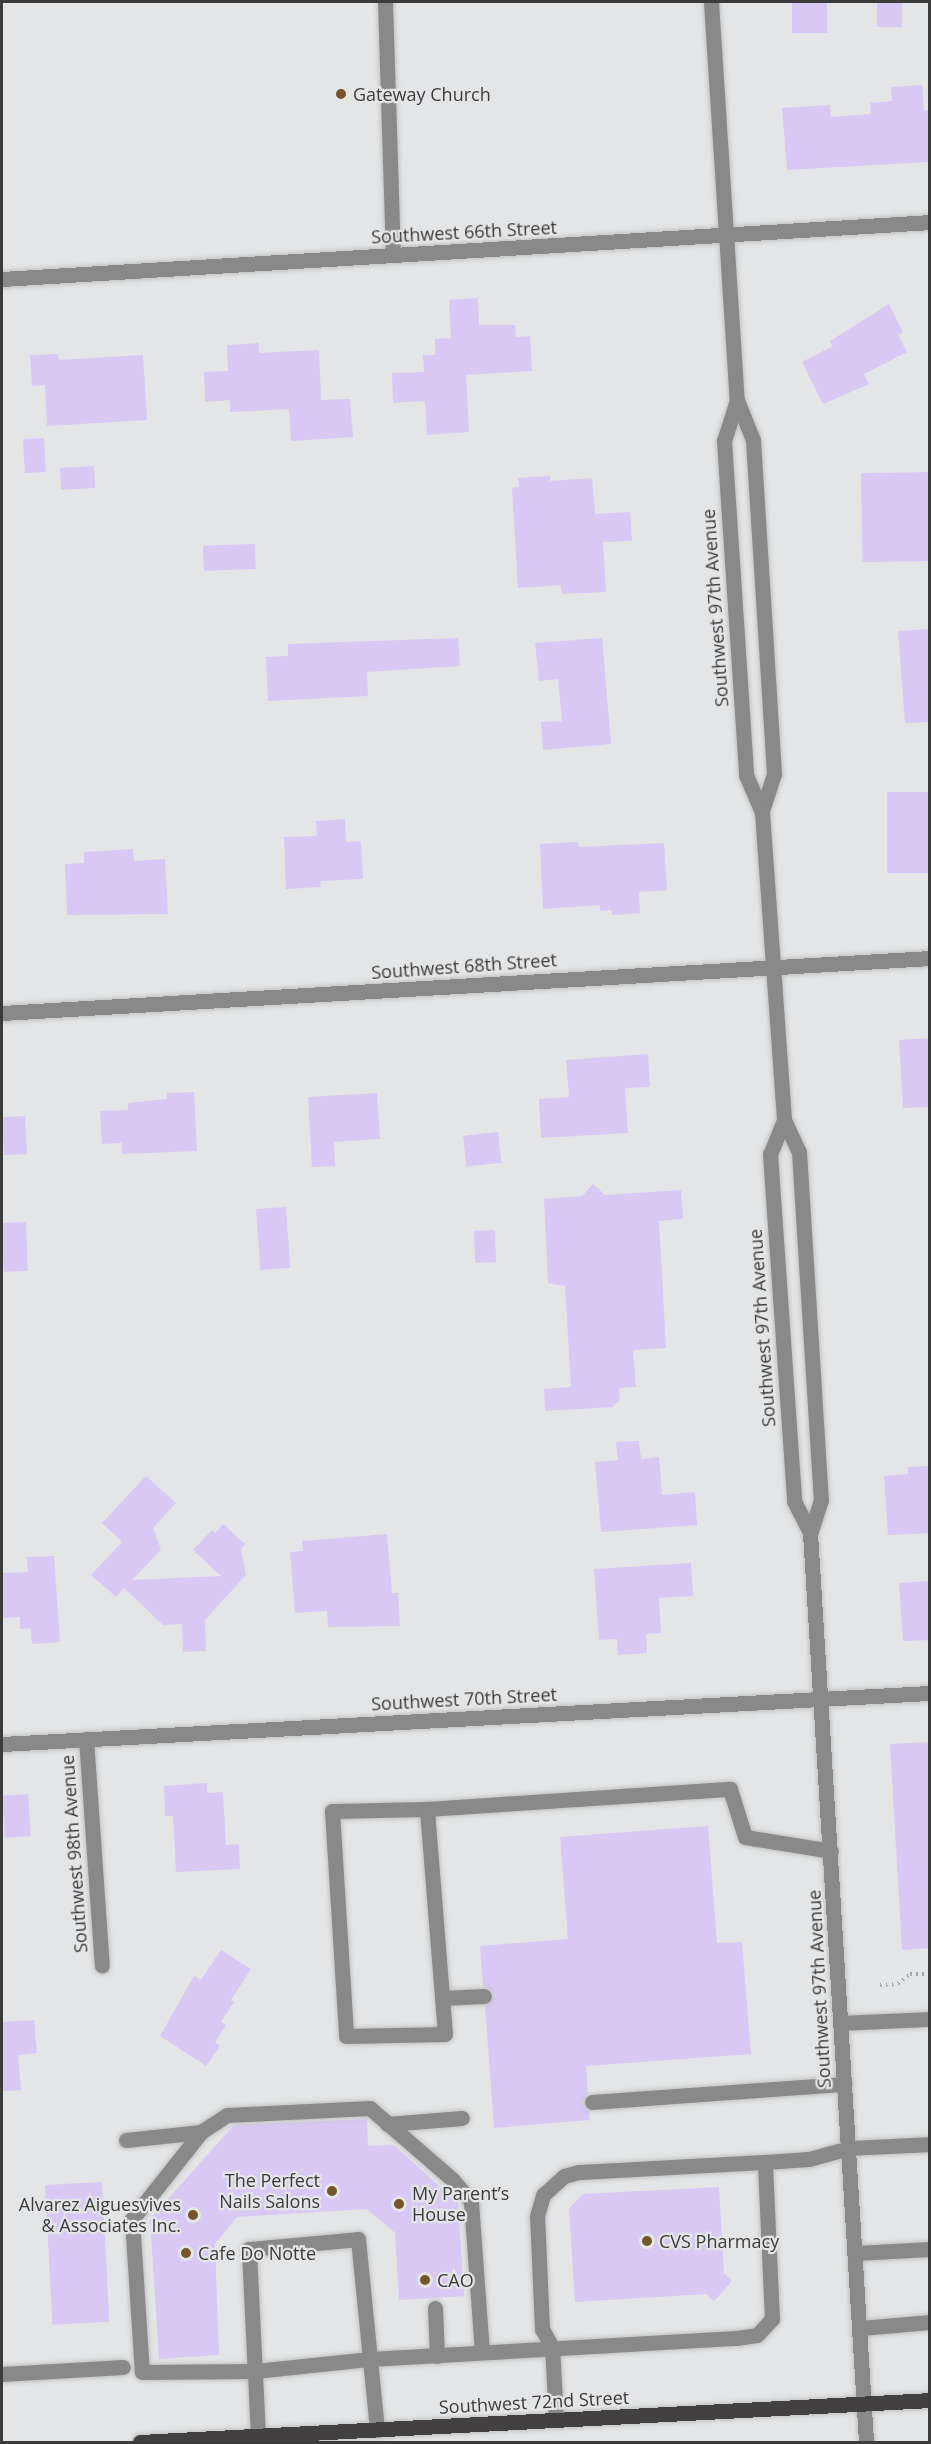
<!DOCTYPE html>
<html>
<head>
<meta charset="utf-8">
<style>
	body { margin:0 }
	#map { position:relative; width:931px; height:2444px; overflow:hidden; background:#e4e5e6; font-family:"Open Sans",sans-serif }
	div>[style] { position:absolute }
	.building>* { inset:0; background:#d7c9f4; transform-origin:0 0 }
	.path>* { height:4px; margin-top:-2px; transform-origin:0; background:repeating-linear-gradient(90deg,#a6a7a8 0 1.5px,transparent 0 6px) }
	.roads { filter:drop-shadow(0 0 2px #c2c3c4) drop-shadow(0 0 2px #c2c3c4) }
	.minor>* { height:15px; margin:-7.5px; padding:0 7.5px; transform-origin:7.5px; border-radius:7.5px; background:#8a8989 }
	.major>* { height:15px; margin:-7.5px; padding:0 7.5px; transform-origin:7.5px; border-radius:7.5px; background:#424040 }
	.dots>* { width:16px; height:16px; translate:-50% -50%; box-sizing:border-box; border:3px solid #e4e5e6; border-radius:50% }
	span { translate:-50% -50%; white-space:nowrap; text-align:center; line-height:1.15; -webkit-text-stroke:4.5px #e4e5e6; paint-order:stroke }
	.poi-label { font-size:18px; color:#3c3c3d }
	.left { translate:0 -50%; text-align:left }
	.right { translate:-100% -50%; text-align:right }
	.street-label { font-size:18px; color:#3c3c3d }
	.frame { position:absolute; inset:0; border:3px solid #3c3c3d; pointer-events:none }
</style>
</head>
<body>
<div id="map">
	<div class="building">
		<i style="left:792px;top:2px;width:35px;height:31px"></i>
		<i style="left:877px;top:2px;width:25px;height:25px"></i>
		<i style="clip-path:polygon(922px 85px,924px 111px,930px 110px,930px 162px,787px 170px,782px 108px,830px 105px,831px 117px,871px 114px,870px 103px,892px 101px,891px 87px)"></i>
		<i style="clip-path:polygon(478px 298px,479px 325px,515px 325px,516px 337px,530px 336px,532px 371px,466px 375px,469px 432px,427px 435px,425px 401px,393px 403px,392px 373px,424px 372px,423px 355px,435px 355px,435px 339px,451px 338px,449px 300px)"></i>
		<i style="clip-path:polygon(889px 304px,903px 332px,898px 335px,907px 352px,864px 374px,869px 384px,823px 404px,802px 362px,833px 346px,830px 341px)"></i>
		<i style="clip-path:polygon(258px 343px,259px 353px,319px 350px,321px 400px,350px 399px,353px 437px,291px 441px,289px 409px,230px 412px,230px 400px,205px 402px,204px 372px,228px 371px,227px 345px)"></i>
		<i style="clip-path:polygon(58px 354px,59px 360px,143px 355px,147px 420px,47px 426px,45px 385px,32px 386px,30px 355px)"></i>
		<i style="left:44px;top:438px;width:34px;height:21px;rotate:87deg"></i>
		<i style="left:94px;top:466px;width:22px;height:34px;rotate:87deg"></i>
		<i style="left:929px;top:472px;width:89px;height:68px;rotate:89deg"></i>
		<i style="clip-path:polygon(550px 476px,550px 481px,592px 478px,595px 514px,630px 512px,632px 541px,603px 542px,606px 592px,562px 594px,561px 585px,518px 588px,512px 488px,519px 487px,518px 478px)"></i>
		<i style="left:255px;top:544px;width:25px;height:52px;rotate:88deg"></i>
		<i style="clip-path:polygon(930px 629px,930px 722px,905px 723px,898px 631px)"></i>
		<i style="clip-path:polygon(458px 638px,460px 666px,367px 672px,368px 696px,268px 701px,266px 657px,288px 656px,288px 644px)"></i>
		<i style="clip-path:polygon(602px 638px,611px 744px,543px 750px,541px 722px,562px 721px,558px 679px,539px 681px,535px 643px)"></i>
		<i style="left:930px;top:792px;width:81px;height:43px;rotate:90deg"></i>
		<i style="clip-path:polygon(345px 819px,346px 842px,361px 841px,363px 879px,320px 881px,321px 887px,286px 889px,284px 837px,317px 836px,316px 821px)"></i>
		<i style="clip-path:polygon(578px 842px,579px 847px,664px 843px,667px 890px,639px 892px,640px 913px,612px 915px,611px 910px,600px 911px,600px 905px,543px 909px,540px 844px)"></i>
		<i style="clip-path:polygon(133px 849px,134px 861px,165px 859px,168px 914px,67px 915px,65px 864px,84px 863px,84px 852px)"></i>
		<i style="clip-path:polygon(930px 1038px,930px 1107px,903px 1108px,899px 1040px)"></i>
		<i style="clip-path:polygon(648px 1054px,650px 1087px,625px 1088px,628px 1133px,541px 1138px,539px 1099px,569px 1097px,566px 1060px)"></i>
		<i style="clip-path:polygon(194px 1092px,197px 1151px,122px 1154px,122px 1143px,102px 1144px,100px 1111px,128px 1110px,128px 1103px,167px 1099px,167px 1093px)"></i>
		<i style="clip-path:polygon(377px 1093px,380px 1139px,334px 1142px,335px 1166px,312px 1167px,308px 1097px)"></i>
		<i style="left:25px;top:1116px;width:38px;height:23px;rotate:87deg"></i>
		<i style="left:498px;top:1132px;width:31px;height:35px;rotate:84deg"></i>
		<i style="clip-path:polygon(593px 1184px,605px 1195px,681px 1190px,683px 1219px,659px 1221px,666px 1348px,633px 1350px,636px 1387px,619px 1388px,620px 1399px,613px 1407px,545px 1411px,544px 1389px,571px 1387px,565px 1286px,548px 1283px,544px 1199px,582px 1196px)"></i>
		<i style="left:286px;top:1207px;width:61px;height:30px;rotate:86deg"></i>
		<i style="left:26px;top:1222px;width:49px;height:24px;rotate:88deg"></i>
		<i style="left:495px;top:1230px;width:32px;height:21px;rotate:88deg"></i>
		<i style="clip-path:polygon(639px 1441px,641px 1459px,659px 1457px,662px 1495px,695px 1492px,697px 1525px,601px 1532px,595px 1462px,618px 1460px,616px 1442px)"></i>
		<i style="clip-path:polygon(930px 1466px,930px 1533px,888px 1535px,884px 1476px,908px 1474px,908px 1467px)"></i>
		<i style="clip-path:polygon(146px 1476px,176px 1503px,153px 1528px,161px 1550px,132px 1580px,221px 1576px,193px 1550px,212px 1530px,215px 1533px,223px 1524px,245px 1544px,241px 1549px,246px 1575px,205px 1620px,206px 1651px,183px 1652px,182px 1624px,163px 1625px,124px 1588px,116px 1597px,91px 1575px,122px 1542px,102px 1523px)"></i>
		<i style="clip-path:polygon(387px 1534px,392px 1593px,398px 1593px,400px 1626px,328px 1627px,327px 1611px,295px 1613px,290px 1552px,303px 1551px,302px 1541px)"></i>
		<i style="clip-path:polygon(54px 1556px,60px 1642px,32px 1644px,31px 1628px,20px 1629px,20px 1617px,2px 1618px,2px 1573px,28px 1572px,27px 1557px)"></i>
		<i style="clip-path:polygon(691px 1563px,693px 1596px,659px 1598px,661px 1633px,646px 1634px,647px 1653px,618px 1655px,617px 1639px,599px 1640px,594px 1569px)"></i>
		<i style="clip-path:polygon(930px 1581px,930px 1640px,903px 1641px,899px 1583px)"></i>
		<i style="clip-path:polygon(930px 1742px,930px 1948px,902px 1950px,890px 1744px)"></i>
		<i style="clip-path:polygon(207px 1783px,207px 1793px,223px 1792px,226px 1845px,239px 1844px,240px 1869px,176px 1872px,173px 1816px,165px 1816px,164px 1786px)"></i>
		<i style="left:28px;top:1794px;width:42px;height:26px;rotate:86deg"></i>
		<i style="clip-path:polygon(708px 1826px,717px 1943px,742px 1942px,751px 2054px,586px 2066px,588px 2093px,582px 2103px,589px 2111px,590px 2120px,494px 2128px,485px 2006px,494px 1995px,483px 1986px,480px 1946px,568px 1939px,560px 1837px)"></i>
		<i style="clip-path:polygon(221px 1950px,251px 1969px,231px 2000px,234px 2002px,221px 2022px,226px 2025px,215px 2042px,220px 2046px,206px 2066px,160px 2036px,194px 1976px,201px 1980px)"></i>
		<i style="clip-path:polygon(34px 2020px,37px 2053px,18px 2055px,21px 2090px,2px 2091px,2px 2022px)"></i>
		<i style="clip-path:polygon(367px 2119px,368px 2146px,394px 2145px,458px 2203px,464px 2296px,399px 2300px,395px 2233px,367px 2209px,237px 2217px,215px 2244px,219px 2355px,159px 2359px,150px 2219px,234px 2125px)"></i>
		<i style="left:102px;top:2182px;width:140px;height:57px;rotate:87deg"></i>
		<i style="clip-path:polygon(719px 2187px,724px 2273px,732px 2281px,714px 2301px,706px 2294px,575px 2302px,569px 2208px,583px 2194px)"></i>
	</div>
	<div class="path">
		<i style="left:880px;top:1985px;width:18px;rotate:-3deg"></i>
		<i style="left:898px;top:1984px;width:16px;rotate:-40deg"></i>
		<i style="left:910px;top:1974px;width:20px"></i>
	</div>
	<div class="roads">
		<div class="minor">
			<i style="left:385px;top:2px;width:253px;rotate:88.2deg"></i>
			<i style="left:711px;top:2px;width:399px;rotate:86.3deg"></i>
			<i style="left:737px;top:400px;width:43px;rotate:68.2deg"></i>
			<i style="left:753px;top:440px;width:335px;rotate:86.4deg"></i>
			<i style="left:774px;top:774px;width:40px;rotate:108deg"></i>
			<i style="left:2px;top:279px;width:930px;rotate:-3.51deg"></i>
			<i style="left:737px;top:400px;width:43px;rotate:107.6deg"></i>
			<i style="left:724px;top:441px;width:335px;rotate:86.2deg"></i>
			<i style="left:746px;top:775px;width:40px;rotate:66.6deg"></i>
			<i style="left:762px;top:812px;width:309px;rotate:85.9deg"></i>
			<i style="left:784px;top:1120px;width:35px;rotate:65deg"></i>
			<i style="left:799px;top:1152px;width:349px;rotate:86.4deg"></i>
			<i style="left:821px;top:1500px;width:35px;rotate:108deg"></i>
			<i style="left:810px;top:1533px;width:911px;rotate:86.47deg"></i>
			<i style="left:2px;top:1013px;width:930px;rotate:-3.39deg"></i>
			<i style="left:784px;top:1120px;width:37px;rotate:112deg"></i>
			<i style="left:770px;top:1154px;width:348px;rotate:86deg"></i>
			<i style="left:794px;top:1501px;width:36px;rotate:63deg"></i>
			<i style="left:86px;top:1739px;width:227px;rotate:86deg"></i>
			<i style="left:2px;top:1744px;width:929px;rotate:-3.15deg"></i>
			<i style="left:427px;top:1809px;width:95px;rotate:178.8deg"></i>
			<i style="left:332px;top:1811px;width:225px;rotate:86.4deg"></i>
			<i style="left:346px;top:2036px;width:99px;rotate:-1.2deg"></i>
			<i style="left:445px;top:2034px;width:226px;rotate:-94.6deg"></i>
			<i style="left:427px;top:1809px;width:304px;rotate:-3.8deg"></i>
			<i style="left:730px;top:1789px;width:50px;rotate:72.6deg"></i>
			<i style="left:745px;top:1837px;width:87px;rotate:9.2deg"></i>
			<i style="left:442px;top:1998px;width:42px;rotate:-2.7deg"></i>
			<i style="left:841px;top:2023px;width:89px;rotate:-2.6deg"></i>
			<i style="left:592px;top:2102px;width:253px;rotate:-4.1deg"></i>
			<i style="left:387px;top:2124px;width:75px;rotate:-4.6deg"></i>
			<i style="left:126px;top:2140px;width:75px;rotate:-6.1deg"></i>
			<i style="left:856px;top:2253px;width:74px;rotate:-3.1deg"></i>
			<i style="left:435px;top:2308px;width:48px;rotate:87.6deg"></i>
			<i style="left:861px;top:2328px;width:69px;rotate:-5deg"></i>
			<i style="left:482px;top:2352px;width:151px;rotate:-94.2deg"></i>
			<i style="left:471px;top:2201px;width:28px;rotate:-131deg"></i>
			<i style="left:453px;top:2180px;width:110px;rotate:-139.1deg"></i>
			<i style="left:370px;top:2108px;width:143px;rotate:177.2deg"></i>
			<i style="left:227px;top:2115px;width:31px;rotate:147deg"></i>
			<i style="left:201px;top:2132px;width:111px;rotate:128.4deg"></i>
			<i style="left:132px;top:2219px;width:153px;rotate:86.3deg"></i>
			<i style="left:142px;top:2372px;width:113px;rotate:-0.5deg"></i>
			<i style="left:255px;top:2371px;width:116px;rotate:-6deg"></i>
			<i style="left:370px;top:2359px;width:367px;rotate:-3.3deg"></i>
			<i style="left:736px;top:2338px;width:21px;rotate:-8deg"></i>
			<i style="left:757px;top:2335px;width:22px;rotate:-47deg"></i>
			<i style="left:772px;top:2319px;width:157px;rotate:-92.6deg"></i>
			<i style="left:765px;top:2162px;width:44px;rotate:-3.9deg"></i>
			<i style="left:809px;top:2159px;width:41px;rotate:-15.4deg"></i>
			<i style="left:849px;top:2148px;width:81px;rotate:-2.8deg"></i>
			<i style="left:2px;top:2374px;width:121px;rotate:-3.3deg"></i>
			<i style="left:556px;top:2420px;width:73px;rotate:-93.1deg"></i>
			<i style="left:552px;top:2347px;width:21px;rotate:-119deg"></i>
			<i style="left:542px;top:2329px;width:113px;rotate:-92.5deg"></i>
			<i style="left:537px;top:2216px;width:22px;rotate:-74deg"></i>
			<i style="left:543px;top:2195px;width:28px;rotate:-42deg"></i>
			<i style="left:564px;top:2176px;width:16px;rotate:-15deg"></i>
			<i style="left:579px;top:2172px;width:186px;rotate:-3.1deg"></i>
			<i style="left:258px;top:2436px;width:187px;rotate:-92.8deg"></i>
			<i style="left:249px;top:2249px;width:109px;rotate:-5.2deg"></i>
			<i style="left:358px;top:2239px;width:192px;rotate:84.3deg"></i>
		</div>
		<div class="major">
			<i style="left:140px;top:2442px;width:791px;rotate:-3.04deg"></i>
		</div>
	</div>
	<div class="dots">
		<i style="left:341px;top:94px;background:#75552b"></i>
		<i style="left:332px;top:2191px;background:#75552b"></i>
		<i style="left:399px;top:2204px;background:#75552b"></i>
		<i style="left:193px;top:2215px;background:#75552b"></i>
		<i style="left:647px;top:2241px;background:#75552b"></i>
		<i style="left:186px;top:2253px;background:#75552b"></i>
		<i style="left:425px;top:2280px;background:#75552b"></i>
	</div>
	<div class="poi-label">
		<span class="left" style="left:353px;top:94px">Gateway Church</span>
		<span class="right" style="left:320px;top:2191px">The Perfect<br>Nails Salons</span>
		<span class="left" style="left:412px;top:2204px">My Parent’s<br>House</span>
		<span class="right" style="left:181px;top:2215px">Alvarez Aiguesvives<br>&amp; Associates Inc.</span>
		<span class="left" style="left:659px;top:2241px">CVS Pharmacy</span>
		<span class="left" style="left:198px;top:2253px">Cafe Do Notte</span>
		<span class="left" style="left:437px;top:2280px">CAO</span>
	</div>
	<div class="street-label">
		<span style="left:464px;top:232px;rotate:-3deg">Southwest 66th Street</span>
		<span style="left:715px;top:608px;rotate:-94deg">Southwest 97th Avenue</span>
		<span style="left:464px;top:966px;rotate:-4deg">Southwest 68th Street</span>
		<span style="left:762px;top:1328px;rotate:-94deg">Southwest 97th Avenue</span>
		<span style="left:464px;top:1699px;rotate:-3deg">Southwest 70th Street</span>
		<span style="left:74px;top:1854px;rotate:-94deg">Southwest 98th Avenue</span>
		<span style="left:819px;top:1989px;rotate:-93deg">Southwest 97th Avenue</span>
		<span style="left:534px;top:2402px;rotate:-3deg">Southwest 72nd Street</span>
	</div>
	<div class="frame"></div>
</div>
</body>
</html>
